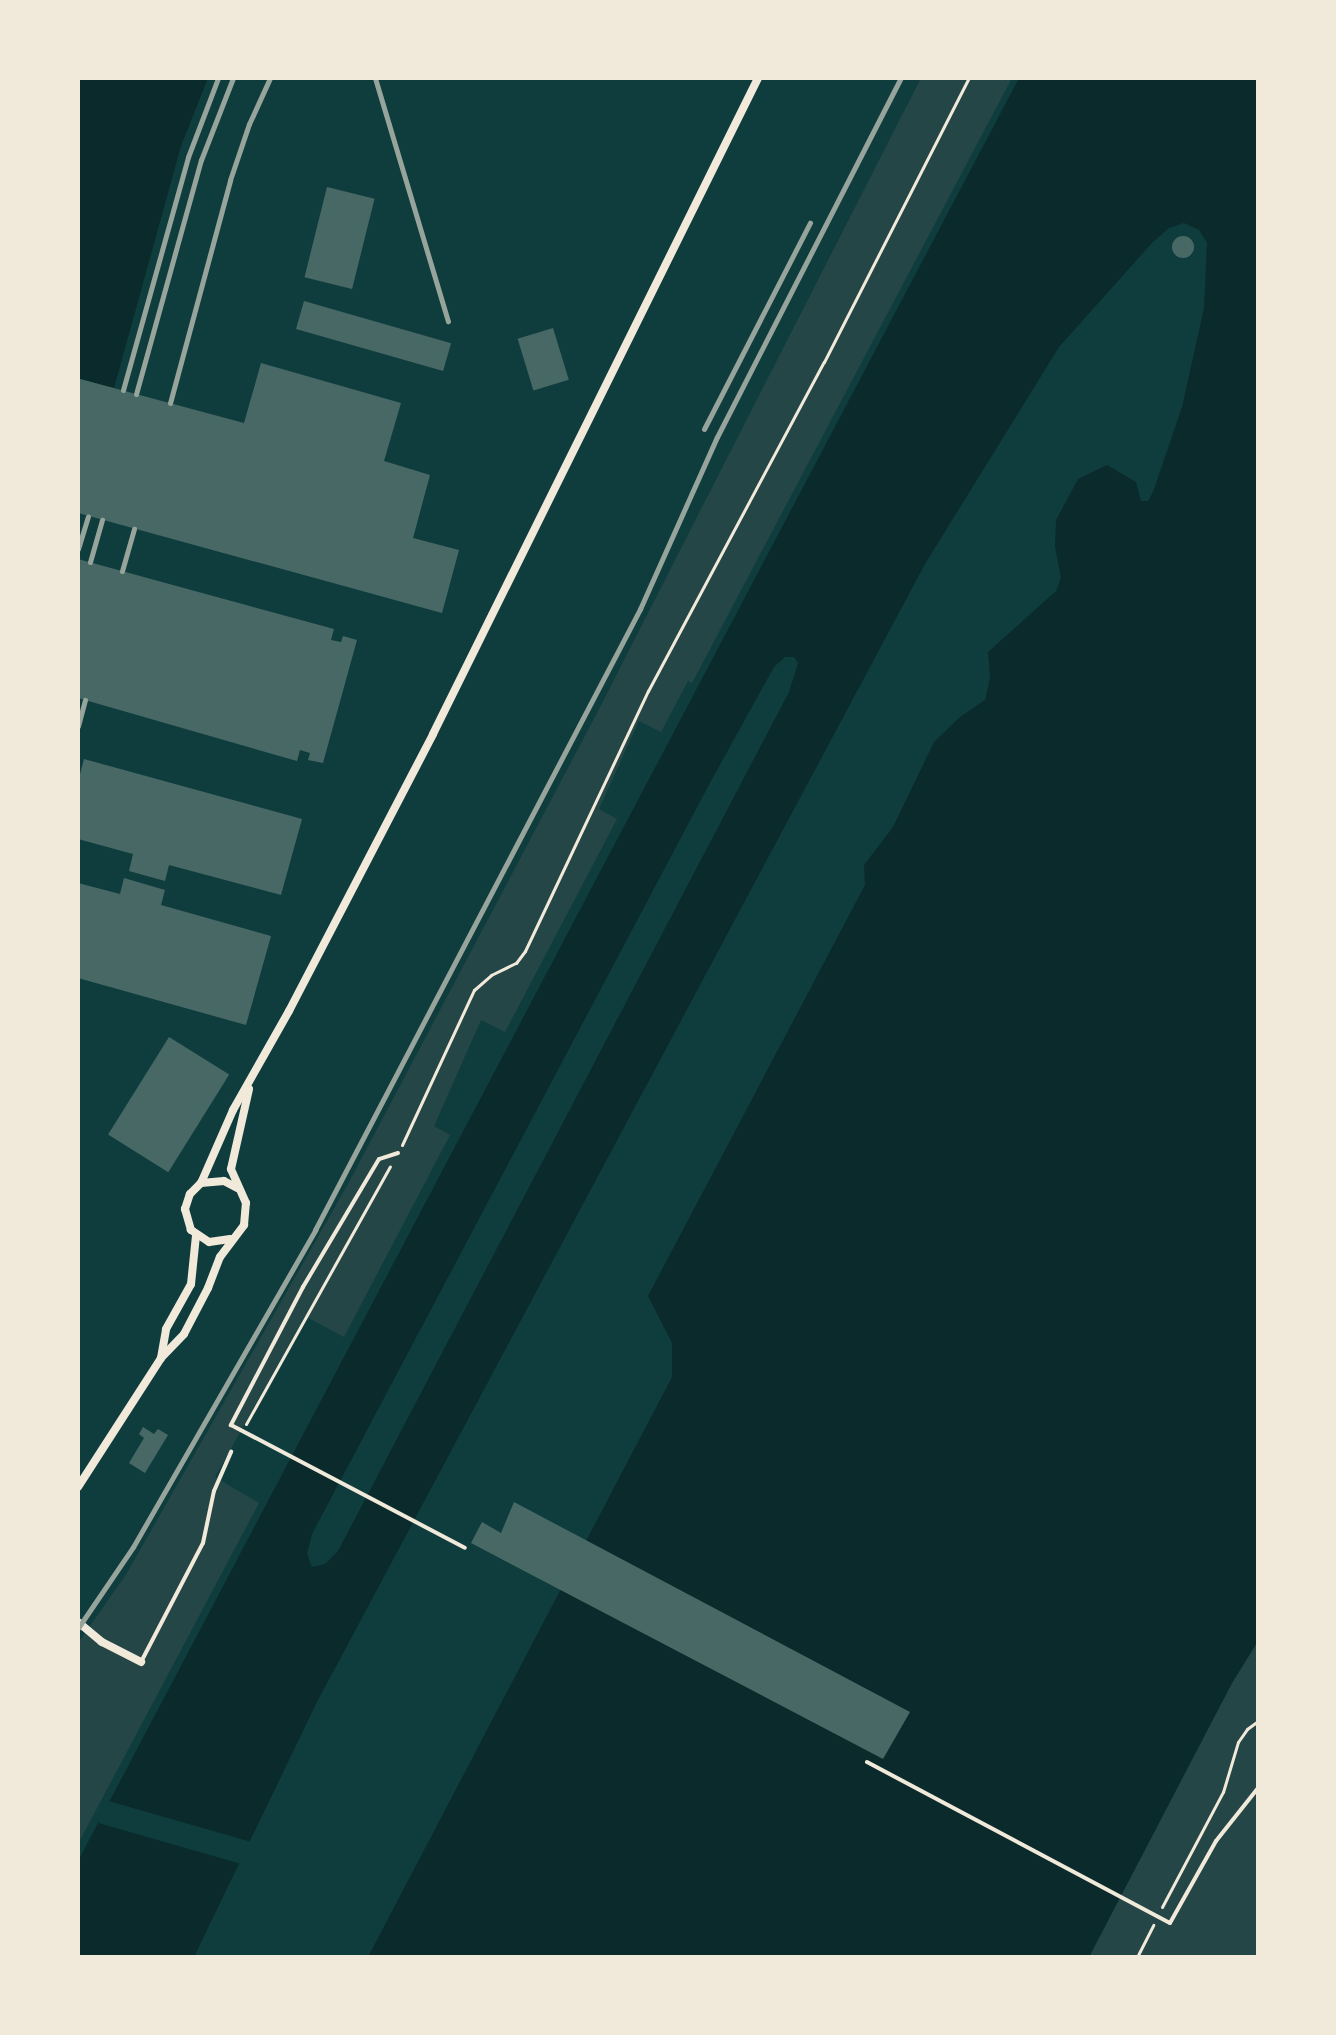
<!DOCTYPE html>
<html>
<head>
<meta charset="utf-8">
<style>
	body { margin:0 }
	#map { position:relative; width:1336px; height:2035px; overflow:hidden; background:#0f3d3e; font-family:Mulish,sans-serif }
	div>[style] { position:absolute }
	.green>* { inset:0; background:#244646 }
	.water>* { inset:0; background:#0a2a2b }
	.pier>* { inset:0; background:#0f3d3e; transform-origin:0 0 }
	.building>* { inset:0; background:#486865; transform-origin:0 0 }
	.round { border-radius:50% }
	.path>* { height:3px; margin:-1.5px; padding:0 1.5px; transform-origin:1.5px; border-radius:1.5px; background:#f1e9da }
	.service>* { height:4px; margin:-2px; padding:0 2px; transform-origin:2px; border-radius:2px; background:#f1e9da }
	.minor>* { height:8px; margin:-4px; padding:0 4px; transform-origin:4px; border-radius:4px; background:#f1e9da }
	.rail>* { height:5px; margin:-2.5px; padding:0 2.5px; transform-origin:2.5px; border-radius:2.5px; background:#97a49c }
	span { translate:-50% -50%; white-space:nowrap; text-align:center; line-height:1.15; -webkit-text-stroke:6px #f1e9da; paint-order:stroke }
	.frame { position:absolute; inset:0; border:80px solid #f1e9da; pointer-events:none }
</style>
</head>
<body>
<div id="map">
	<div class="green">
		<i style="clip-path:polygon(921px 78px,1012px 78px,692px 683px,688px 681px,661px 732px,639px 721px,599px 809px,617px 819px,505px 1032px,481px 1020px,434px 1126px,450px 1135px,344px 1337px,305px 1316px,215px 1477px,259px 1503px,78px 1844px,78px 1643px,127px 1573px,348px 1184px,596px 715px)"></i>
		<i style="clip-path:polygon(1258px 1641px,1258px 1957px,1089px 1957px,1232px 1683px)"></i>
	</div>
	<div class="water">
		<i style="clip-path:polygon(78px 78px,208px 78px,181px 146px,114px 388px,81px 379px,78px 387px)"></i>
		<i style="clip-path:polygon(evenodd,1019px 78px,1258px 78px,1258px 1641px,1232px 1683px,1089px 1957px,368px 1957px,672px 1377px,672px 1343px,648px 1296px,865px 885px,864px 865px,893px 827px,934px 742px,960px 717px,985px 700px,990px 678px,988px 652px,1056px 591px,1061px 578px,1055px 547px,1056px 520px,1078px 479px,1107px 465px,1136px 482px,1141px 501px,1148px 501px,1153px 492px,1182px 407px,1204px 308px,1207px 243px,1199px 230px,1184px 223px,1169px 228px,1152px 243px,1059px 347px,925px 564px,317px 1702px,194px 1957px,78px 1957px,78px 1861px,1019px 78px,785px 657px,794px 657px,798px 663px,789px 692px,338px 1551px,325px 1564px,312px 1567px,307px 1554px,312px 1534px,711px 781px,774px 667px,785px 657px)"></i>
	</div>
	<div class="pier">
		<i style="left:105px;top:1800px;width:155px;height:24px;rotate:16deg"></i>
	</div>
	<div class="building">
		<i style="left:327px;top:187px;width:49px;height:93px;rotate:14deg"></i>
		<i class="round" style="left:1172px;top:236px;width:22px;height:22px"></i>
		<i style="left:304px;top:301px;width:153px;height:29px;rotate:16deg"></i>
		<i style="left:553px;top:328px;width:54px;height:37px;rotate:73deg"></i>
		<i style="clip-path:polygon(261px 363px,401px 403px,384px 461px,430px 475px,413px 538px,459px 550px,442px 613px,78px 513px,80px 379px,244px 423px)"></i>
		<i style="clip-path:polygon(78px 559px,334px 629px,331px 640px,341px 642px,343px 636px,357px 640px,323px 763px,308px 760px,310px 753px,300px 750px,297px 761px,78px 698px)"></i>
		<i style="clip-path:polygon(84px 759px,302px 819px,281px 895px,169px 865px,165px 881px,129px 871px,133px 854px,78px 839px,78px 782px)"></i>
		<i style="clip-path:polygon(124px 878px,165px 890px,161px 905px,271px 936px,246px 1025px,78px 978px,78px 883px,120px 894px)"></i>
		<i style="left:169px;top:1037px;width:71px;height:115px;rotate:32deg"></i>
		<i style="clip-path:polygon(143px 1427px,154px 1434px,158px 1429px,168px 1435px,145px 1473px,129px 1463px,144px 1438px,139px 1434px)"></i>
		<i style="clip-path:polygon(514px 1502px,910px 1712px,883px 1759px,471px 1543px,482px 1522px,501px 1533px)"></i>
	</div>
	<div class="path">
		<i style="left:402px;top:1145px;width:171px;rotate:-65.1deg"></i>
		<i style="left:474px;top:990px;width:23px;rotate:-41deg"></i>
		<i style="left:491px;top:975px;width:28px;rotate:-26deg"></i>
		<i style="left:516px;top:963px;width:15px;rotate:-53deg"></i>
		<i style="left:525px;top:951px;width:288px;rotate:-64.7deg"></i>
		<i style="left:648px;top:691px;width:373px;rotate:-61.9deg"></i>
		<i style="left:824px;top:362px;width:319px;rotate:-63deg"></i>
		<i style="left:246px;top:1424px;width:295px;rotate:-60.8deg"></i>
		<i style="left:1162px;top:1907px;width:130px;rotate:-62.1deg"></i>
		<i style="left:1223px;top:1792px;width:52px;rotate:-73.3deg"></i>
		<i style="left:1238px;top:1742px;width:16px;rotate:-55deg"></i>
		<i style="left:1247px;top:1729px;width:14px;rotate:-36deg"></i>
		<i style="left:1137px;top:1957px;width:36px;rotate:-63deg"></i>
	</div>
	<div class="service">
		<i style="left:398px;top:1153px;width:20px;rotate:162deg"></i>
		<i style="left:379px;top:1159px;width:149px;rotate:120.7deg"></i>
		<i style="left:303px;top:1287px;width:156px;rotate:117.6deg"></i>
		<i style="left:231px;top:1425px;width:264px;rotate:27.7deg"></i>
		<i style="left:141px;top:1662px;width:134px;rotate:-62.5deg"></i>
		<i style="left:203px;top:1543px;width:53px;rotate:-78.1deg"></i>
		<i style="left:214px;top:1491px;width:43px;rotate:-66.4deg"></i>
		<i style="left:867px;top:1762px;width:343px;rotate:28deg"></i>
		<i style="left:1170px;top:1923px;width:94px;rotate:-60.7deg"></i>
		<i style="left:1216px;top:1841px;width:68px;rotate:-51.6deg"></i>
	</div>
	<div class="minor">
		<i style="left:201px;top:1183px;width:23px;rotate:-5deg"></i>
		<i style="left:224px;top:1181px;width:15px;rotate:28deg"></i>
		<i style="left:230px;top:1239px;width:21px;rotate:172deg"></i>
		<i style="left:209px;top:1242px;width:22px;rotate:-146deg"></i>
		<i style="left:191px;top:1230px;width:22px;rotate:-106deg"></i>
		<i style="left:185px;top:1209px;width:16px;rotate:-72deg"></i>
		<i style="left:190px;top:1194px;width:16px;rotate:-45deg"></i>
		<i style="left:201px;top:1183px;width:80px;rotate:-66.3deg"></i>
		<i style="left:233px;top:1110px;width:114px;rotate:-60.5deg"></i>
		<i style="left:289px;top:1011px;width:312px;rotate:-62.5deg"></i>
		<i style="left:433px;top:734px;width:732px;rotate:-63.64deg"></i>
		<i style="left:161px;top:1358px;width:29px;rotate:-80deg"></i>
		<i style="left:166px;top:1329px;width:51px;rotate:-60.9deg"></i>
		<i style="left:191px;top:1284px;width:48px;rotate:-84.1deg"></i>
		<i style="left:78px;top:1487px;width:153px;rotate:-57.2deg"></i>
		<i style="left:161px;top:1358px;width:33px;rotate:-46deg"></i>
		<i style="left:184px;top:1334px;width:52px;rotate:-62.4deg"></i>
		<i style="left:208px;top:1288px;width:33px;rotate:-69deg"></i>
		<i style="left:220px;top:1257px;width:40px;rotate:-53deg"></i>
		<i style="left:244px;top:1225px;width:22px;rotate:-85deg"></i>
		<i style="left:246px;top:1203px;width:37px;rotate:-114deg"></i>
		<i style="left:231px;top:1169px;width:82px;rotate:-77.3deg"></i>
		<i style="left:78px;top:1622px;width:31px;rotate:40deg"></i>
		<i style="left:102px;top:1642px;width:44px;rotate:27.1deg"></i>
	</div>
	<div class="rail">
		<i style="left:375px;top:78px;width:254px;rotate:73.3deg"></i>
		<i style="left:123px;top:390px;width:242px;rotate:-74.4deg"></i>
		<i style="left:188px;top:157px;width:85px;rotate:-69.2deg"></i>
		<i style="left:136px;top:394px;width:243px;rotate:-74.5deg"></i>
		<i style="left:201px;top:160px;width:88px;rotate:-68.7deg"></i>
		<i style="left:170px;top:403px;width:231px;rotate:-74.9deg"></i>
		<i style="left:230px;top:180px;width:59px;rotate:-71.3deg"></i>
		<i style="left:249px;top:124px;width:51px;rotate:-65.5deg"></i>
		<i style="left:704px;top:429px;width:232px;rotate:-62.8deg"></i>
		<i style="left:78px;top:549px;width:34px;rotate:-73deg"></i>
		<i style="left:90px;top:562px;width:44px;rotate:-74.1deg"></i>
		<i style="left:122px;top:571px;width:44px;rotate:-74.1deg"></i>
		<i style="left:78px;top:726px;width:27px;rotate:-75deg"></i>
		<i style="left:78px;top:1628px;width:98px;rotate:-55.8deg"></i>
		<i style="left:133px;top:1547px;width:366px;rotate:-60.1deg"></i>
		<i style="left:315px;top:1230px;width:701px;rotate:-62.37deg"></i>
		<i style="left:640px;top:609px;width:188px;rotate:-65.9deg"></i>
		<i style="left:717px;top:437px;width:403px;rotate:-62.9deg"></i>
	</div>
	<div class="frame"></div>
</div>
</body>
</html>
